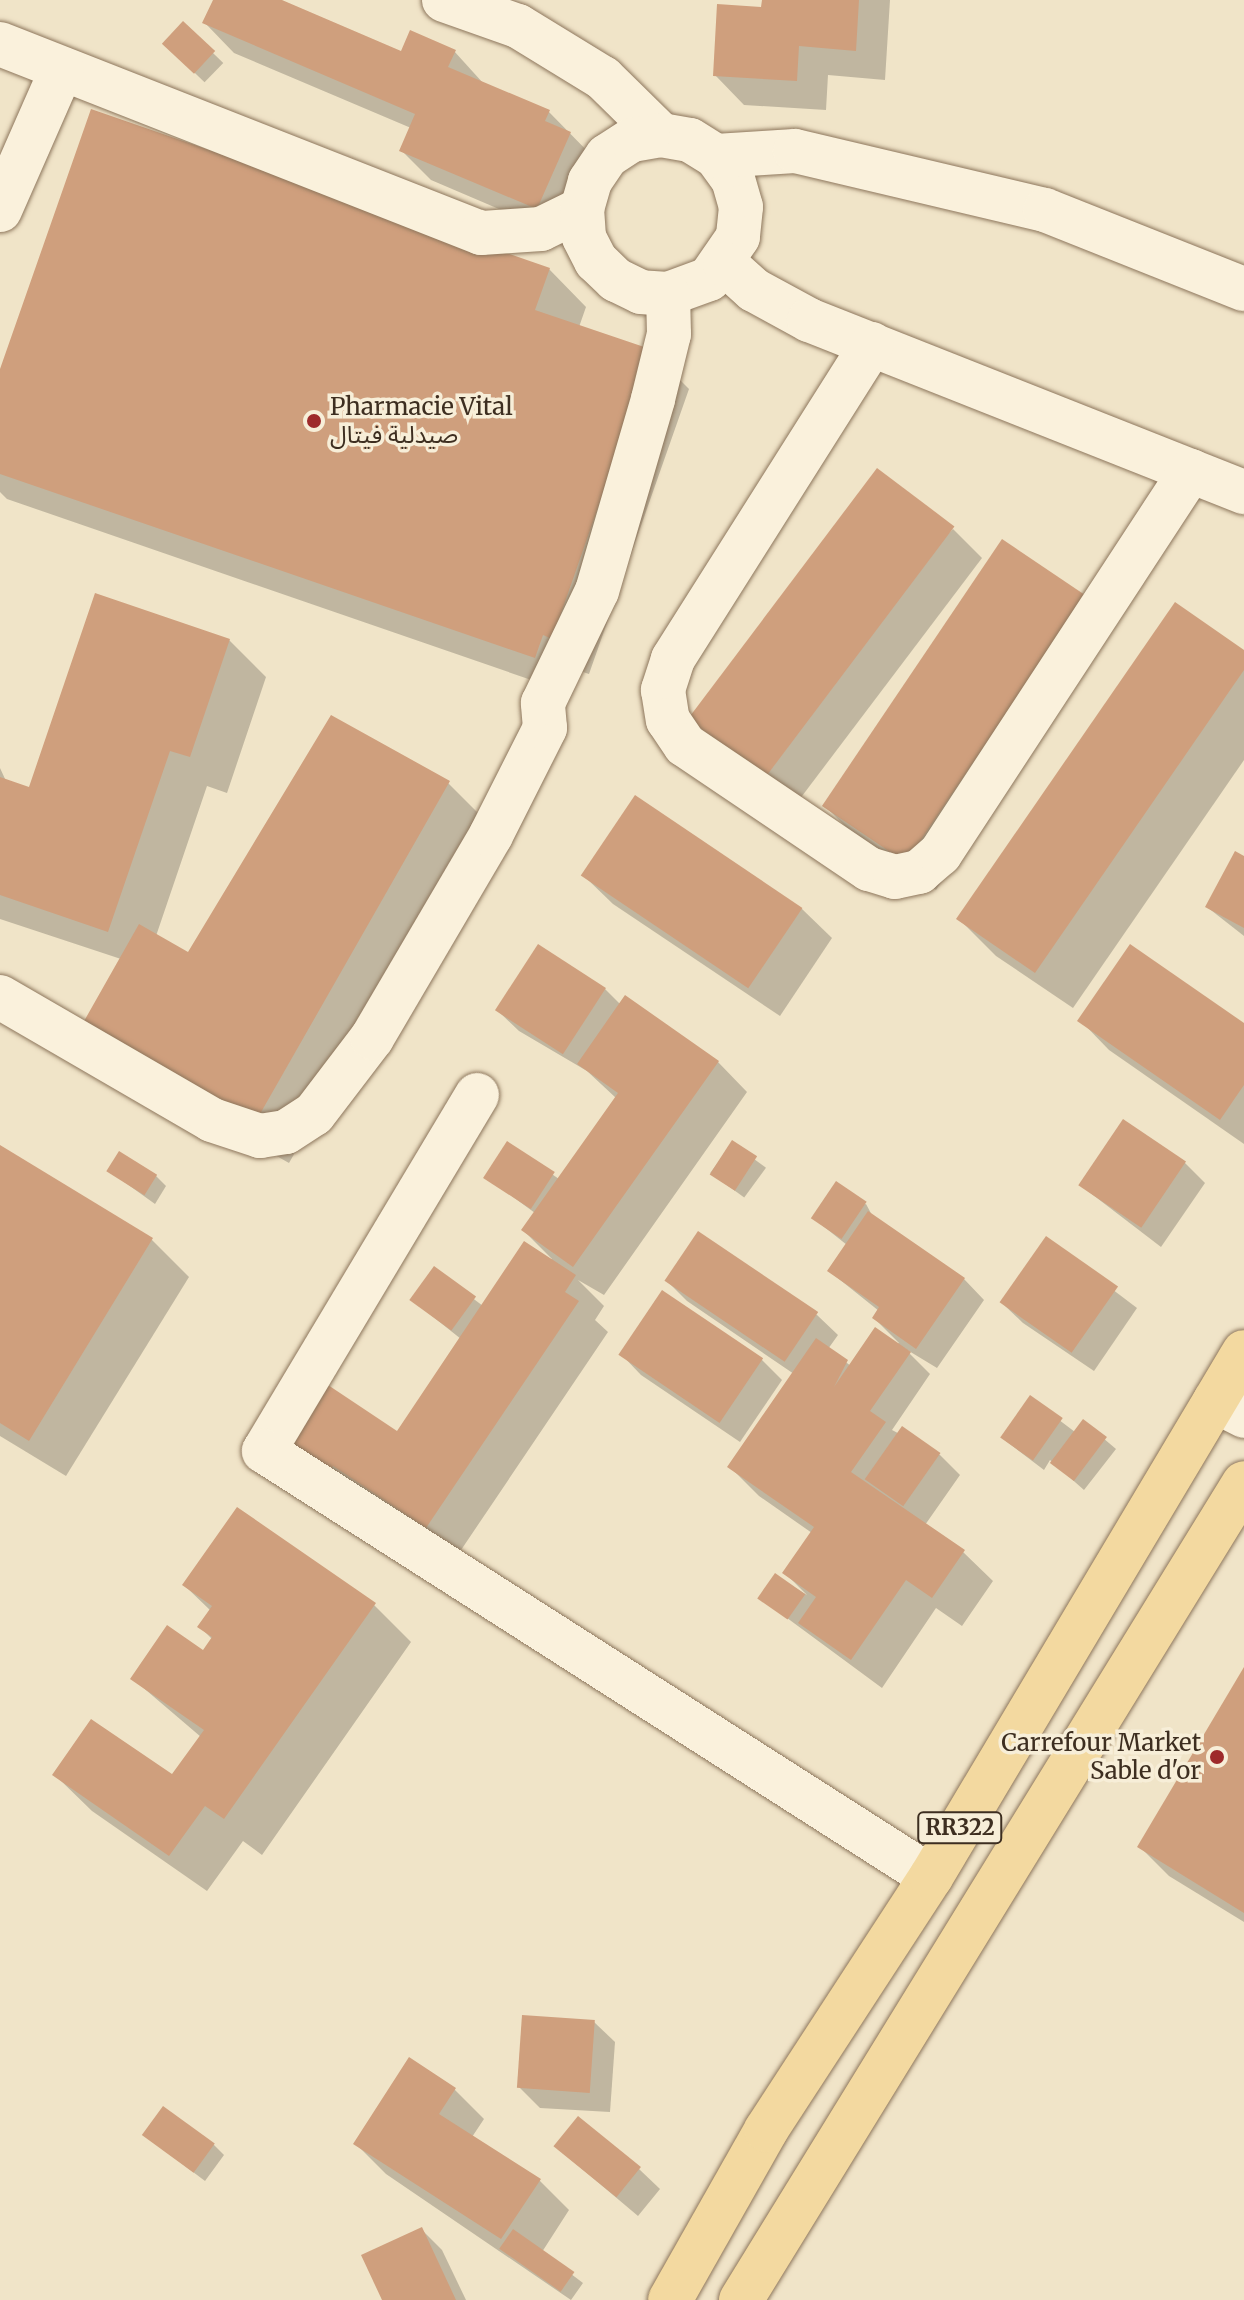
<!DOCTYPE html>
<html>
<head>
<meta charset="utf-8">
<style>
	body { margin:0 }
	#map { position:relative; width:1244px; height:2300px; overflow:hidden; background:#f0e4c8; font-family:Merriweather,"Noto Sans Arabic",serif }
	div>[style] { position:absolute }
	.shadow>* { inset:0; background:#0003; transform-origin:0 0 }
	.building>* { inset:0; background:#cf9f7d; transform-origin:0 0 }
	.roads { filter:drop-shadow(0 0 2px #8d765c) drop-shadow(0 0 2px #8d765c) }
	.minor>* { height:44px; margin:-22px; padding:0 22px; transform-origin:22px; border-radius:22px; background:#faf1dc }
	.primary>* { height:44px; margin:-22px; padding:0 22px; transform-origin:22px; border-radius:22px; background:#f3d9a0 }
	.dots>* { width:22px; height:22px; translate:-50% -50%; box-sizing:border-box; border:4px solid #f7eed8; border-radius:50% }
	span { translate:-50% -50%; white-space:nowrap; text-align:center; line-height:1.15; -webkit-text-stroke:7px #f7eed8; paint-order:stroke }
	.shield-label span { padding:2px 6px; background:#f7eed8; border:2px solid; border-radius:6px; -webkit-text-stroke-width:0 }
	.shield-label { font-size:22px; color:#3d2e20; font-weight:700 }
	.poi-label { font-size:24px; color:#3d2e20 }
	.left { translate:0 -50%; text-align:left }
	.right { translate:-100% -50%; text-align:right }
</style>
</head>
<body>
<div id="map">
	<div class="shadow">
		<i style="clip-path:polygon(215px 0,277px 0,402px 53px,454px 51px,483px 83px,549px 112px,600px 164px,567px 238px,431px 180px,401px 150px,411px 128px,234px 53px,205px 23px)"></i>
		<i style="clip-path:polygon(764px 0,890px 0,885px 80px,828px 75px,826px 110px,744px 105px,715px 75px,763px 9px)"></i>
		<i style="left:183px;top:24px;width:56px;height:27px;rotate:44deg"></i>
		<i style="clip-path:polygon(549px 269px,586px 307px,579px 327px,652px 352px,689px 389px,589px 674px,580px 671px,572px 694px,7px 499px,0 492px,0 375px)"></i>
		<i style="clip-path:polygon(953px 529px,982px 558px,793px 808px,717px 751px)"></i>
		<i style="clip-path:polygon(1114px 627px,936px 890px,854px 835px,824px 805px)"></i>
		<i style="clip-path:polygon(229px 640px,266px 677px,227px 793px,207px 786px,156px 936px,188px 955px,448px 783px,485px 820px,289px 1163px,118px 1067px,121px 959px,0 919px,0 768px,6px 781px,31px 790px)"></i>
		<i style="clip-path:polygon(1244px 652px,1244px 760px,1073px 1008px,996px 956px,959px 919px)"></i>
		<i style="clip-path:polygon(635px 798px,802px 909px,832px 938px,780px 1016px,613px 904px,583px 875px)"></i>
		<i style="clip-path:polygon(1244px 858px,1244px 936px,1207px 907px)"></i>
		<i style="clip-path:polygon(605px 989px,621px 1005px,718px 1062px,747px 1092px,604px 1295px,578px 1280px,604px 1306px,595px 1320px,608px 1332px,457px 1556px,289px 1445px,397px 1433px,461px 1339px,412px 1300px,434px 1269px,483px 1306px,552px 1259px,523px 1230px,535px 1213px,486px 1177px,508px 1144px,559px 1179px,616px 1098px,587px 1071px,519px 1031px,498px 1011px)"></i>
		<i style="clip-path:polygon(1080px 1020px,1244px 1025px,1244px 1144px,1109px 1050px)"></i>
		<i style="left:732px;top:1143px;width:42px;height:37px;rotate:36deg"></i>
		<i style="clip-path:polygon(0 1148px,152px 1240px,189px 1277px,66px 1476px,0 1436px)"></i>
		<i style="clip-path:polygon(1184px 1162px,1205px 1183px,1161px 1247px,1080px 1185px)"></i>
		<i style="clip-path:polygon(109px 1171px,156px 1176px,166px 1186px,155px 1204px)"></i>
		<i style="clip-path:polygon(866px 1204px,873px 1217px,964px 1279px,984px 1300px,937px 1368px,904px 1348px,930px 1374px,892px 1430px,940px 1455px,960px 1475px,925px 1525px,963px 1552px,993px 1581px,962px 1626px,936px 1608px,882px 1688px,760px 1598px,776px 1576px,807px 1595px,785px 1573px,812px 1533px,759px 1496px,730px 1467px,794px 1374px,687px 1301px,667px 1281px,699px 1234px,817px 1315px,838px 1335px,828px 1349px,851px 1366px,899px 1343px,874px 1318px,879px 1311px,829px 1271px,847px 1245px,813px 1218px)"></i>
		<i style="clip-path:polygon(1046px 1239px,1137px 1308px,1094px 1371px,1023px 1323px,1002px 1303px)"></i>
		<i style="clip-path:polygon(621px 1354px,762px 1360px,782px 1380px,740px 1442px,641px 1375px)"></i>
		<i style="clip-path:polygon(1030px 1398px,1075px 1432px,1083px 1421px,1116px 1449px,1084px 1490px,1050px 1460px,1044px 1470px,1002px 1438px)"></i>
		<i style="clip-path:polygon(184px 1585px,374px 1605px,411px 1642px,262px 1855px,243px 1841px,207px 1891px,92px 1811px,55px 1775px,172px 1777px,201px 1737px,133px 1679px,204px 1653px,213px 1640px,200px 1627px,211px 1611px)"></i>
		<i style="clip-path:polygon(1244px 1671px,1244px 1922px,1169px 1876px,1140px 1847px)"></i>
		<i style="clip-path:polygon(594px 2022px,615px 2042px,610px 2112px,540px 2108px,519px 2087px)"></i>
		<i style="clip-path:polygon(454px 2089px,484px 2119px,472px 2137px,540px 2181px,569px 2210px,542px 2252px,583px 2283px,571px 2300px,386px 2174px,356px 2144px)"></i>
		<i style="clip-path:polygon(144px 2135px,214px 2145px,224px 2155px,205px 2181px)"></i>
		<i style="clip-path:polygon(556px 2147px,639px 2169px,660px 2189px,638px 2216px)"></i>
		<i style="clip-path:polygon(421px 2229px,442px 2250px,466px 2300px,385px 2300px)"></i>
	</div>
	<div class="building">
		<i style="clip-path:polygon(213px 0,282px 0,401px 51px,410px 30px,456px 50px,448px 67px,550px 110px,545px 121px,571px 132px,537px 209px,399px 151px,415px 114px,202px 23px)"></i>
		<i style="clip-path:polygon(762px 0,859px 0,856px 51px,799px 46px,797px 81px,713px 76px,717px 4px,761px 7px)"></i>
		<i style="left:183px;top:21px;width:44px;height:31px;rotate:43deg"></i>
		<i style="clip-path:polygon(91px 109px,550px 268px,535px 310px,653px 350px,552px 639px,543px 635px,535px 658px,0 474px,0 369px)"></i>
		<i style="left:877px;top:468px;width:97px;height:318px;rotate:37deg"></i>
		<i style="left:1002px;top:539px;width:101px;height:322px;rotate:34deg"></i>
		<i style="clip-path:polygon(95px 593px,230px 639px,190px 757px,170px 751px,108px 932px,0 895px,0 777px,29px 787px)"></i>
		<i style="clip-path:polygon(1175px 602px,1244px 650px,1244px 670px,1035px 973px,956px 919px)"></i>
		<i style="clip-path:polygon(331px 715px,450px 781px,252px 1128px,79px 1030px,139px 924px,188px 952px)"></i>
		<i style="left:635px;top:795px;width:202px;height:97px;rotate:34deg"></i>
		<i style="clip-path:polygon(1235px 851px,1244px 856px,1244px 928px,1205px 907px)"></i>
		<i style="left:538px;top:944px;width:81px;height:79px;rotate:33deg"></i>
		<i style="clip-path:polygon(1130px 944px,1244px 1023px,1244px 1085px,1220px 1120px,1077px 1021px)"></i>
		<i style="clip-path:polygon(625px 995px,719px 1061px,573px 1267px,521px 1230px,618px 1093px,577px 1064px)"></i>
		<i style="left:1123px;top:1119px;width:76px;height:80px;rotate:34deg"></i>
		<i style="left:732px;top:1140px;width:30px;height:41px;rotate:33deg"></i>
		<i style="left:507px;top:1141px;width:57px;height:44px;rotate:33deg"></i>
		<i style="clip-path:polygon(0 1145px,153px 1238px,29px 1441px,0 1423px)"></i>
		<i style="left:119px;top:1151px;width:45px;height:24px;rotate:32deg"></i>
		<i style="left:836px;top:1181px;width:37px;height:45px;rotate:34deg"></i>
		<i style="clip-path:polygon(868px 1211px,965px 1278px,916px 1349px,872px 1318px,879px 1307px,827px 1271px)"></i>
		<i style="left:698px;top:1231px;width:145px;height:60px;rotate:34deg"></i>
		<i style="left:1046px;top:1236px;width:88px;height:81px;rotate:35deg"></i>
		<i style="clip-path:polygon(524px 1241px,576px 1275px,565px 1292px,579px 1301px,426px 1528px,333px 1466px,327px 1474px,286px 1446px,328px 1385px,397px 1431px)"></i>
		<i style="left:434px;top:1266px;width:52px;height:42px;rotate:36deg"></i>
		<i style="left:662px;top:1290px;width:122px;height:78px;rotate:34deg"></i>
		<i style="clip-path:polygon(875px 1327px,911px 1352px,870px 1411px,886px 1422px,851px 1472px,965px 1550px,932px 1598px,906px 1580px,851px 1660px,798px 1623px,816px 1597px,782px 1573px,814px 1527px,727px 1467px,816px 1338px,848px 1360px,834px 1387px)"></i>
		<i style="left:1030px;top:1395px;width:40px;height:52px;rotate:35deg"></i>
		<i style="left:1083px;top:1419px;width:30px;height:55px;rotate:37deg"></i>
		<i style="left:902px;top:1426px;width:47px;height:65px;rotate:35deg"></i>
		<i style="clip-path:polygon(237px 1507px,376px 1603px,224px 1819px,205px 1806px,169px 1856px,52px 1775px,91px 1719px,172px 1774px,204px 1730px,130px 1679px,167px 1625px,203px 1650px,212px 1637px,197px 1627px,212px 1606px,182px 1585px)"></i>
		<i style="left:775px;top:1573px;width:37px;height:31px;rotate:35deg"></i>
		<i style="clip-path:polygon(1244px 1667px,1244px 1913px,1137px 1847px)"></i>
		<i style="left:522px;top:2015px;width:73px;height:73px;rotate:4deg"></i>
		<i style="clip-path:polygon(409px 2057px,456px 2088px,439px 2114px,541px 2179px,501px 2239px,353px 2144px)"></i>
		<i style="left:163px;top:2106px;width:64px;height:36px;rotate:36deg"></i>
		<i style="left:578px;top:2116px;width:81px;height:39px;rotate:39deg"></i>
		<i style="clip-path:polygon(422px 2227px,456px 2300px,382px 2300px,361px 2255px)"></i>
		<i style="left:513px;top:2229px;width:75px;height:24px;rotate:35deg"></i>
	</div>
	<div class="roads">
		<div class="minor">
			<i style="left:444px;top:0;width:78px;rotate:19.4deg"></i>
			<i style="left:518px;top:26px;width:100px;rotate:31.5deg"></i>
			<i style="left:603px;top:78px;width:81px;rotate:44.5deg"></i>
			<i style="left:0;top:44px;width:517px;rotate:21.45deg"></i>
			<i style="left:481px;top:233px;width:60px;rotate:-3.8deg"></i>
			<i style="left:541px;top:229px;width:46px;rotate:-26deg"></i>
			<i style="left:716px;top:156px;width:29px;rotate:54deg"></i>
			<i style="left:733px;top:179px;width:29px;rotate:74deg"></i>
			<i style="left:741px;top:207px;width:30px;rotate:96deg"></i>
			<i style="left:738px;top:237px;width:51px;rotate:124.6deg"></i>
			<i style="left:709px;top:279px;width:44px;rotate:159.9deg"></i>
			<i style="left:668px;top:294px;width:27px;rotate:-176deg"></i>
			<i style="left:641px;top:292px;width:28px;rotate:-154deg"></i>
			<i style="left:616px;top:280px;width:28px;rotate:-136deg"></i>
			<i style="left:596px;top:261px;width:27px;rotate:-117deg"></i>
			<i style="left:584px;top:237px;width:28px;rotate:-94deg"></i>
			<i style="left:582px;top:209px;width:29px;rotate:-74deg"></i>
			<i style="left:590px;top:181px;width:30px;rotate:-56deg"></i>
			<i style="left:607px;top:156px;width:30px;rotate:-33deg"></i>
			<i style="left:632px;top:140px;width:29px;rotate:-10deg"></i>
			<i style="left:661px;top:135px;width:29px;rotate:10deg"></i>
			<i style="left:690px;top:140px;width:31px;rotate:32deg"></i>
			<i style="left:716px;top:156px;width:79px;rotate:-3.6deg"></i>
			<i style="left:795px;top:151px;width:257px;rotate:13.3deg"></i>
			<i style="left:1045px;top:210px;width:214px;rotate:21.7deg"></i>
			<i style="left:0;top:210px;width:154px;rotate:-66.3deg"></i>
			<i style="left:725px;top:264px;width:39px;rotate:42deg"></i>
			<i style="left:754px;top:290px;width:63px;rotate:28.6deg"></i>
			<i style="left:809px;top:320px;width:468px;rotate:21.6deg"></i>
			<i style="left:872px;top:344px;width:373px;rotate:122.3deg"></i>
			<i style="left:673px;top:659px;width:33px;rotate:108deg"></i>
			<i style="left:663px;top:690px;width:30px;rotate:81deg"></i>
			<i style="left:668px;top:720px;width:30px;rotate:56deg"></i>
			<i style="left:685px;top:745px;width:222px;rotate:34deg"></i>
			<i style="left:869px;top:869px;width:27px;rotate:17deg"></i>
			<i style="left:895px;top:877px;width:25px;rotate:-12deg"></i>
			<i style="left:919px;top:872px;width:28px;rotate:-41deg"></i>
			<i style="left:940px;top:854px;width:458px;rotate:-56.8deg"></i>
			<i style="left:0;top:997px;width:245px;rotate:30.1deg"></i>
			<i style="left:212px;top:1120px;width:51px;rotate:18.4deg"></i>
			<i style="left:260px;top:1136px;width:26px;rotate:-9deg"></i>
			<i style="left:286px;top:1132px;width:33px;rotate:-33deg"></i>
			<i style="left:314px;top:1114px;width:96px;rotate:-52.7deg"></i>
			<i style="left:372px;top:1038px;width:235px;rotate:-59.6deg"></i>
			<i style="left:491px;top:835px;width:120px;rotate:-63.2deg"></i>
			<i style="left:545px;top:728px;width:25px;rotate:-95deg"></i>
			<i style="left:543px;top:703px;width:124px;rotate:-64.3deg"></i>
			<i style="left:597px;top:591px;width:200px;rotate:-73.7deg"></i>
			<i style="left:653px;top:399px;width:67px;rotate:-76.2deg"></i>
			<i style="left:669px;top:334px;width:40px;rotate:-91.4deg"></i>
			<i style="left:477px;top:1095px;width:415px;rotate:120.9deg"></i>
			<i style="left:264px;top:1451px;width:791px;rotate:32.57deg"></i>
			<i style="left:1215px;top:1401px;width:33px;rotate:27deg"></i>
		</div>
		<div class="primary">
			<i style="left:670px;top:2300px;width:195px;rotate:-60.5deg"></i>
			<i style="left:766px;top:2130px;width:302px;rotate:-56.9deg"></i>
			<i style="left:931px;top:1877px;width:611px;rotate:-59.2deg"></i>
			<i style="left:741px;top:2300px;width:959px;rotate:-58.38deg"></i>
		</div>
	</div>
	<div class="dots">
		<i style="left:314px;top:421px;background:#9e2a2b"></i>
		<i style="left:1217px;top:1757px;background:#9e2a2b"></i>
	</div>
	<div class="shield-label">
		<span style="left:960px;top:1828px">RR322</span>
	</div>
	<div class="poi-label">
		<span class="left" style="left:330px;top:421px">Pharmacie Vital<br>صيدلية فيتال</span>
		<span class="right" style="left:1201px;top:1757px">Carrefour Market<br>Sable d'or</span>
	</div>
</div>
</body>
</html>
